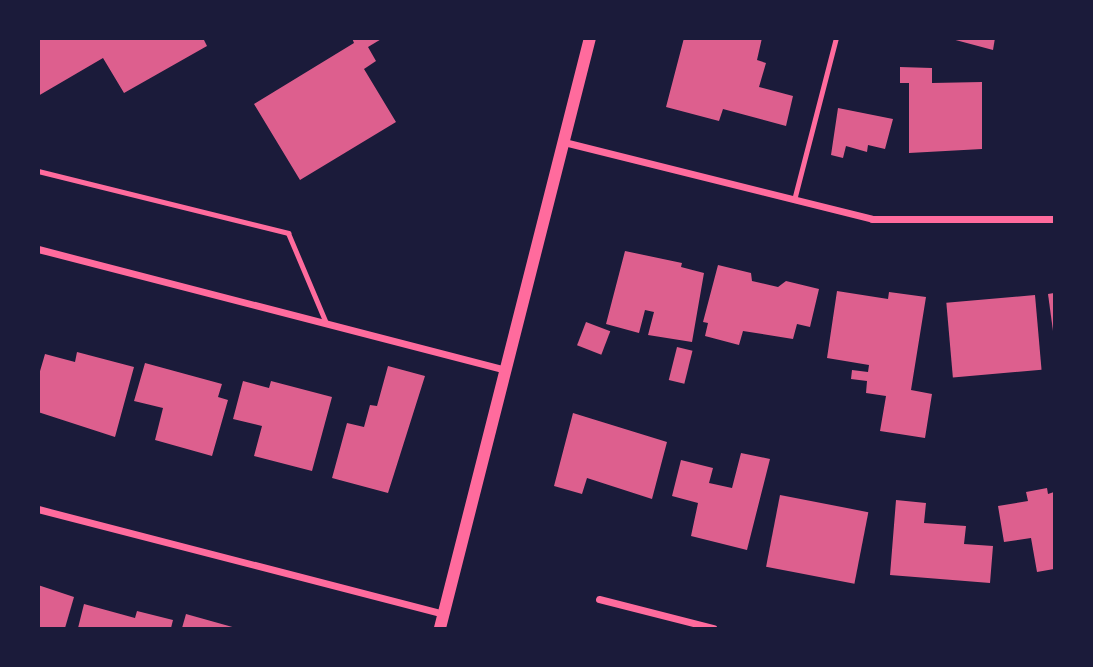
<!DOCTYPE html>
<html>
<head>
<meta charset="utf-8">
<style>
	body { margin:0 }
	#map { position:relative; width:1093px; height:667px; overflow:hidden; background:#1b1b3a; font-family:"Alegreya Sans",sans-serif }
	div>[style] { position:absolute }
	.building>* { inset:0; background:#dd5f8e; transform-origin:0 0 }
	.service>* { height:5px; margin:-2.5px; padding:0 2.5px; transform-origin:2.5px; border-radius:2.5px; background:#ff6b9d }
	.minor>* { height:7px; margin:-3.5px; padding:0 3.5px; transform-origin:3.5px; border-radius:3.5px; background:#ff6b9d }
	.tertiary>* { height:12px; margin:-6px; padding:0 6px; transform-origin:6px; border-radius:6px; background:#ff6b9d }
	span { translate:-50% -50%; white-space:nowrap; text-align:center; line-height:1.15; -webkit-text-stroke:5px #1b1b3a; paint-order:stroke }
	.frame { position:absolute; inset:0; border:40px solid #1b1b3a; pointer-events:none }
</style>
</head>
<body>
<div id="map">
	<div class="building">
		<i style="clip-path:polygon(38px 38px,203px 38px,207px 46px,124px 93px,103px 58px,38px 96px)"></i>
		<i style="clip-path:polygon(352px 38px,383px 38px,368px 47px,376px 61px,364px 69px,396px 122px,300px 180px,254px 104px,354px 43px)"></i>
		<i style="clip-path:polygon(684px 38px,762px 38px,757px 60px,766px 63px,759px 87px,793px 96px,786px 126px,723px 109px,719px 121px,666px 107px)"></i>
		<i style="clip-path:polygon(948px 38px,995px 38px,993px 50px)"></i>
		<i style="clip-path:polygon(900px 67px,932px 68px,932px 83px,982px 82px,982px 149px,909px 153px,909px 83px,900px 83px)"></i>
		<i style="clip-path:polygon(838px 108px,893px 119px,885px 149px,868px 145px,867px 152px,846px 146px,843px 158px,831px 155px)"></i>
		<i style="clip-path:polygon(625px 251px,682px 263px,681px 267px,704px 273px,692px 342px,648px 335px,654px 312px,645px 310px,639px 333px,606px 324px)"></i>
		<i style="clip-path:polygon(718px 265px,751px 273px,752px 281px,778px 287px,786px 281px,819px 289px,810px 327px,797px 324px,793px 339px,743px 331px,739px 345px,705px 336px,708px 323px,703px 322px)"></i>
		<i style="clip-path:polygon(837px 291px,888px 299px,889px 292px,926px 297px,911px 390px,932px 394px,925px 438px,880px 431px,886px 396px,866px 393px,867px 381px,851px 379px,852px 370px,868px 372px,869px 365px,827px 358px)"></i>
		<i style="clip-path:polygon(1054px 293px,1054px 331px,1053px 331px,1048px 294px)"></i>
		<i style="left:1035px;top:295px;width:75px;height:89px;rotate:85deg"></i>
		<i style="left:586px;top:322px;width:26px;height:25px;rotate:21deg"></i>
		<i style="left:677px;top:347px;width:16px;height:34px;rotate:14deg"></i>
		<i style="clip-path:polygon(77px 352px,134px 367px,115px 437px,38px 412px,38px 378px,45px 354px,75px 362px)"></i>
		<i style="clip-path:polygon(145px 363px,222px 384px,218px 397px,228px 400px,212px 456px,155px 440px,163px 408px,134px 401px)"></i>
		<i style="clip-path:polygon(388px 366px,425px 376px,388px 493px,332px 478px,347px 423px,364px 427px,370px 405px,377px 406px)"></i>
		<i style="clip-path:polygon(243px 381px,269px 388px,271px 381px,332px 397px,312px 471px,254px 456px,262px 426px,233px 419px)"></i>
		<i style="clip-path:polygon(573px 413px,667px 442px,652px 499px,587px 478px,582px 494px,554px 486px)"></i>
		<i style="clip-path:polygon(741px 453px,770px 459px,747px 550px,691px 536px,698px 503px,672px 496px,681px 460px,713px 468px,709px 483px,732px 488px)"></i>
		<i style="clip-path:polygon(1047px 488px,1048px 494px,1054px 492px,1054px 569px,1037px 572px,1031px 538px,1004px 542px,998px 506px,1028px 501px,1026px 492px)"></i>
		<i style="left:780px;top:495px;width:90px;height:73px;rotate:11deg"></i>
		<i style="clip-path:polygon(896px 500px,926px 503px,924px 523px,966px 526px,964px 544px,993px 546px,990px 583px,890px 575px)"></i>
		<i style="clip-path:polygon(38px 585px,74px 597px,65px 628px,38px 628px)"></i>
		<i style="clip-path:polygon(84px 604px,135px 618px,137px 611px,173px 620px,171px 628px,78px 628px)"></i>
		<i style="clip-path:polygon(186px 614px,236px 628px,182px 628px)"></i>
	</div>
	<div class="service">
		<i style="left:38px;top:171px;width:258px;rotate:13.9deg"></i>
		<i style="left:288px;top:233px;width:98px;rotate:67.1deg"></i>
		<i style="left:794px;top:200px;width:167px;rotate:-75.5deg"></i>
	</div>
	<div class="minor">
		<i style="left:564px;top:142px;width:317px;rotate:14deg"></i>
		<i style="left:872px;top:219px;width:182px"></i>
		<i style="left:38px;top:249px;width:483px;rotate:14.5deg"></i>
		<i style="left:38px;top:509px;width:419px;rotate:14.5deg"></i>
		<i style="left:599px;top:599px;width:118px;rotate:14.3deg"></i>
	</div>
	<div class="tertiary">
		<i style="left:440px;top:628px;width:609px;rotate:-75.74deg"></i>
	</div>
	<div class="frame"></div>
</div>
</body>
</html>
